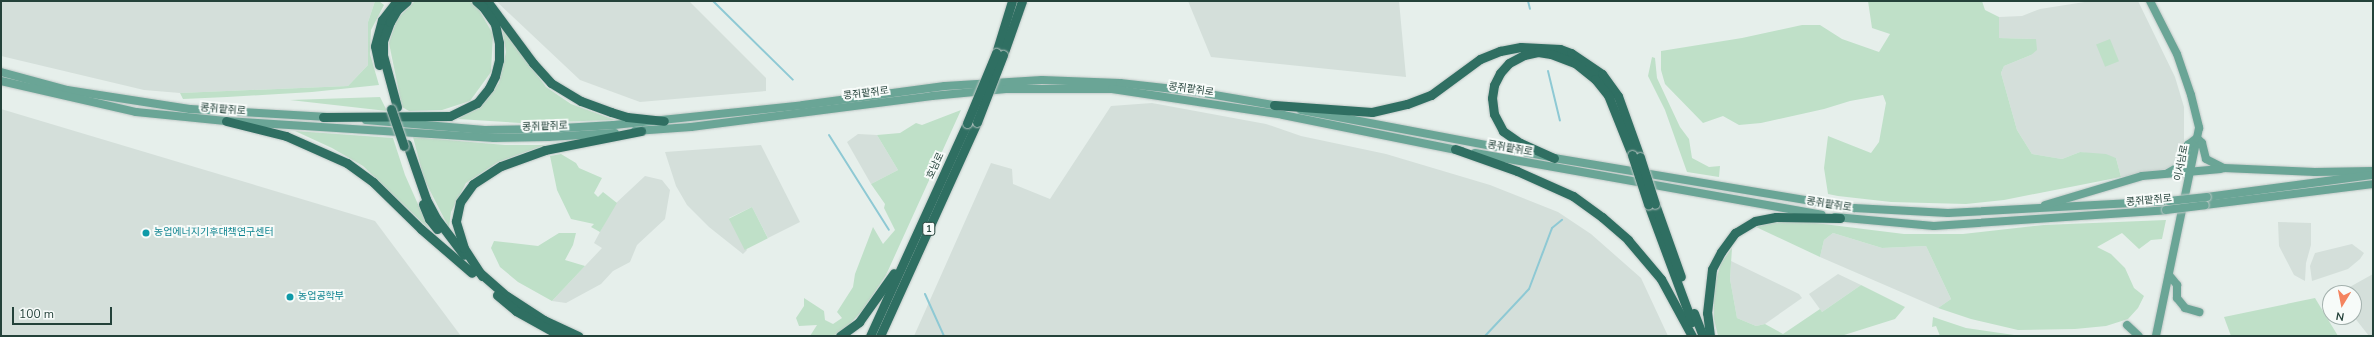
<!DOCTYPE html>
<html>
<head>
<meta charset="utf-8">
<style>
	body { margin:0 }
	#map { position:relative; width:2374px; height:337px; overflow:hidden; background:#e6efeb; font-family:"Nunito Sans","Noto Sans KR",sans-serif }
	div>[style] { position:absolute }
	.built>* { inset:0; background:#d4dfda }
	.green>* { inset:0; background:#bfe0c8; transform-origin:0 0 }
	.stream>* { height:2px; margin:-1px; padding:0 1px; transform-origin:1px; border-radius:1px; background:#8ec9d4 }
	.roads { filter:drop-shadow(0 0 1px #c2cac8) drop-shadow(0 0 1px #c2cac8) }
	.major>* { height:8px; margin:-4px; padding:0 4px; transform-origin:4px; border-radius:4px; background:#6aa596 }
	.highway>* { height:9px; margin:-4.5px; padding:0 4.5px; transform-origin:4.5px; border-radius:4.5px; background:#2f6f62 }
	.bridges { filter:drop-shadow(0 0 1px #c2cac8) drop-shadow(0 0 1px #c2cac8) }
	.major-bridge>* { height:8px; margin:-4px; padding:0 4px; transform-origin:4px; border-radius:4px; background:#6aa596 }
	.highway-bridge>* { height:9px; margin:-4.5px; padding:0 4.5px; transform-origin:4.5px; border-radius:4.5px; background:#2f6f62 }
	.dots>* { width:11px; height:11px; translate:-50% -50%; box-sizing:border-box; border:2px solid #f7fbf9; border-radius:50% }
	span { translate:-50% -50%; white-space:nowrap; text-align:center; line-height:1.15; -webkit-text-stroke:4px #f7fbf9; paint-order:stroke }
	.shield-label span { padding:1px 3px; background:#f7fbf9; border:1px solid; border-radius:3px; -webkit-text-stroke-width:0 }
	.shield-label { font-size:9px; color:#24423a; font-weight:700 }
	.street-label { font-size:10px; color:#24423a }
	.culture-label { font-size:10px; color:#0d838f }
	.left { translate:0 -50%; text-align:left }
	.frame { position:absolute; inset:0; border:2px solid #24423a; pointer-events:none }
	.north { position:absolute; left:2322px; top:285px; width:40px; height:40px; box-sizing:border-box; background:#f7fbf9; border:1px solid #a3b1ad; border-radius:50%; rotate:190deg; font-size:11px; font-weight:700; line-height:16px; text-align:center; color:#24423a }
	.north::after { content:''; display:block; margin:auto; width:14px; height:18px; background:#f4845f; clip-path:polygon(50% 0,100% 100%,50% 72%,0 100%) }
	.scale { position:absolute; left:12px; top:307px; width:100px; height:18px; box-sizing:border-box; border:2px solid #24423a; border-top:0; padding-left:5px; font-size:12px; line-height:14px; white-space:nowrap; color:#24423a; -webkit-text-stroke:3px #f7fbf9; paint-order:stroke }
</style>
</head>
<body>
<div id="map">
	<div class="built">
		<i style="clip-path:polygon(1px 1px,375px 1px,368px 22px,368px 65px,348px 86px,180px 93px,144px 90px,1px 56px)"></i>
		<i style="clip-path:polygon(496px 1px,689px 1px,766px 78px,766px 91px,640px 102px,580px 80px)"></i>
		<i style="clip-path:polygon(1188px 1px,1399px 1px,1406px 77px,1211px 57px)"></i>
		<i style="clip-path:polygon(2091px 1px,2138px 1px,2175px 77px,2184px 107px,2184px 141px,2181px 157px,2175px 164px,2165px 169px,2121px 177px,2116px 158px,2080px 152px,2062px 159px,2032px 154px,2017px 130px,2001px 73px,2004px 66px,2031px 55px,2036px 39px,1999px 38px,1999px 17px,2022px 16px,2040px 9px)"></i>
		<i style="clip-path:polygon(1152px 103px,1266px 124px,1301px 136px,1386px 154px,1490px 185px,1558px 212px,1591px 234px,1641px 278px,1668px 336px,914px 336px,991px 163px,1012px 169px,1013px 184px,1050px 199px,1111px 106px)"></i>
		<i style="clip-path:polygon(1px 109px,375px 221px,461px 336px,1px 336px)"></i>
		<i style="clip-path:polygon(858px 134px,877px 135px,898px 170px,871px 184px,847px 142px)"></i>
		<i style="clip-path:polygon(761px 145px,800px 222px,768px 238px,752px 207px,729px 218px,747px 250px,743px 254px,709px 227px,687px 205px,676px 186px,665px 152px)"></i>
		<i style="clip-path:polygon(645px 176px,662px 180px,670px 190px,665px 219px,637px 245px,630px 262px,613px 271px,601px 284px,566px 303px,552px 301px,602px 248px,594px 243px,615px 204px)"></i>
		<i style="clip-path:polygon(2278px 222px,2311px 223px,2311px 245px,2306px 263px,2305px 281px,2294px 275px,2279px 246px)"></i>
		<i style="clip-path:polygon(1833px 233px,1882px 248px,1926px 246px,1951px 299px,1938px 308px,1820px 257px,1824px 240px)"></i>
		<i style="clip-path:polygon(2352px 244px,2364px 253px,2360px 259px,2348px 269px,2312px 281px,2310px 266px,2315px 253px)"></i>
		<i style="clip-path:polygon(1731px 261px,1799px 294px,1802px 298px,1765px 324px,1756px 326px,1737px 318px,1730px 279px)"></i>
		<i style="clip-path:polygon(1838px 274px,1861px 285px,1822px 312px,1809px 294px)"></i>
		<i style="clip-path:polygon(2373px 274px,2373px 336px,2369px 336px,2354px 317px,2354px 293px,2339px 293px)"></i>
	</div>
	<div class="green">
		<i style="clip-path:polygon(375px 1px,379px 1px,384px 5px,371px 30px,370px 54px,379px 85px,312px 92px,227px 97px,183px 99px,180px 93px,348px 86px,368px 65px,368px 22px)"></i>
		<i style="clip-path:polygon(415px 1px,466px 1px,475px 3px,493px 34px,491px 72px,470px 101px,442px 110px,409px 111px,402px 107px,389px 43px,397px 19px)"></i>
		<i style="clip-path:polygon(1868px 1px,1982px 1px,1985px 10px,1999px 17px,1999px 38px,2036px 39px,2037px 50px,2031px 55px,2004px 66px,2001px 73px,2017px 130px,2032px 154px,2062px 159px,2080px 152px,2106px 154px,2116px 158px,2121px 177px,2004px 200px,1966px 204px,1891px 202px,1838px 196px,1828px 194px,1824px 168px,1828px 136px,1871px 153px,1879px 142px,1886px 103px,1883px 95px,1850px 101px,1824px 109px,1761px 123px,1739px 125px,1723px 116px,1703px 123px,1665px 84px,1661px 70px,1661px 51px,1742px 38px,1802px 25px,1820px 25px,1842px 39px,1879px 52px,1890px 34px,1872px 28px)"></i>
		<i style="clip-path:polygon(502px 27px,546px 87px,571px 104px,615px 120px,521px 123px,458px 119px,481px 104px,499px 83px,506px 52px)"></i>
		<i style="left:2110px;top:39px;width:24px;height:15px;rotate:68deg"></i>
		<i style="clip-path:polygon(1652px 57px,1655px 58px,1657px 78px,1680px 127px,1689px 139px,1692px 158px,1709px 167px,1720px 166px,1719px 177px,1687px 172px,1665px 110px,1648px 76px)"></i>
		<i style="clip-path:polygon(380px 97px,387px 111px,290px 100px)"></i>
		<i style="clip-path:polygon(961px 110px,886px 275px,862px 311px,842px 332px,832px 336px,810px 336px,817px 325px,799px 326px,796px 318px,804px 306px,804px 298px,824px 311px,825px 320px,833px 324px,842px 318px,837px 312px,853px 287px,855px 274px,873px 227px,883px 244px,895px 230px,884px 208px,885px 204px,871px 184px,898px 170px,877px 135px,900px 133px,916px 123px,922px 125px)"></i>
		<i style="clip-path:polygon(295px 131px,393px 138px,405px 175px,429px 229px,363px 166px,332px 148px)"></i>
		<i style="clip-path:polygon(413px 137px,505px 145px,545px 145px,498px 162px,466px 183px,451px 212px,449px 228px,424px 179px)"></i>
		<i style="clip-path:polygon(561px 154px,576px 163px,579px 168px,602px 178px,594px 193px,598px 197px,603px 192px,617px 203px,600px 232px,591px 227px,594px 224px,571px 219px,557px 190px,550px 156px)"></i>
		<i style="left:752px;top:207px;width:35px;height:26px;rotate:63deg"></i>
		<i style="clip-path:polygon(2166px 220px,2162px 239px,2151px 240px,2139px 249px,2122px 233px,2097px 247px,2111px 254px,2125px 268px,2134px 288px,2144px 296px,2138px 308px,2128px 319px,2106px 326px,2075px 329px,2018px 330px,1971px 319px,1938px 308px,1951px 299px,1926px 246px,1882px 248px,1833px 233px,1824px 240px,1820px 257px,1756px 227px,1773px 222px,1799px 221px,1904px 234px,1963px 234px,2044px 225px)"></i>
		<i style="clip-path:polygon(559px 233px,576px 233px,573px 245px,565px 260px,585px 266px,552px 301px,518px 282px,500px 267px,491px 248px,494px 241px,538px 246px)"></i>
		<i style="clip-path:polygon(1732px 248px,1730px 279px,1737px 318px,1756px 326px,1765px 324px,1783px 334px,1820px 309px,1822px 312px,1861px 285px,1905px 307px,1895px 319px,1841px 336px,1718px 336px,1714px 319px,1714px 287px,1721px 263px)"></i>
		<i style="clip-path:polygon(2315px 298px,2338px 336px,2231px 336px,2224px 317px)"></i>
		<i style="clip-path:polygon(1933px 317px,1966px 328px,2014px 335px,2037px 336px,1940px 336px,1936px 326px,1932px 327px)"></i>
	</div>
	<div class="stream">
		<i style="left:713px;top:1px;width:112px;rotate:44.6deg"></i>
		<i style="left:1528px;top:1px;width:8px;rotate:76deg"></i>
		<i style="left:1548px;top:71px;width:51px;rotate:76.5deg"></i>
		<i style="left:829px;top:135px;width:112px;rotate:57.7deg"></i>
		<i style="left:925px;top:294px;width:46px;rotate:65.7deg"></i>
		<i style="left:1485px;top:336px;width:64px;rotate:-46.9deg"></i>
		<i style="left:1529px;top:289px;width:65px;rotate:-69.3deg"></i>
		<i style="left:1552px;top:228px;width:13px;rotate:-39deg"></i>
	</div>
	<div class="roads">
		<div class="major">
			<i style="left:2150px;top:1px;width:59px;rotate:63deg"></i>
			<i style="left:2177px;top:54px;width:43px;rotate:71.1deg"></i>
			<i style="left:2191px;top:95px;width:34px;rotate:76deg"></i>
			<i style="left:2199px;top:128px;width:212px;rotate:101.7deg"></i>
			<i style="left:1px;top:72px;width:68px;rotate:15.3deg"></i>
			<i style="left:67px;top:90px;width:124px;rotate:8.8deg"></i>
			<i style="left:190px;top:109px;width:138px;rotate:3.3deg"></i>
			<i style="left:1px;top:81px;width:139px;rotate:12.9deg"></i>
			<i style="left:136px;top:112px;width:90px;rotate:5.7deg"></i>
			<i style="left:226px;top:121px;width:269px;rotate:3.6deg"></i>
			<i style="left:494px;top:138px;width:54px;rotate:-1.1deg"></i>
			<i style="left:548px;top:137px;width:67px;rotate:-3.4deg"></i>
			<i style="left:1301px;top:110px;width:258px;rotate:10.7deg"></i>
			<i style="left:1554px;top:158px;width:304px;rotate:9.5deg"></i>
			<i style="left:1854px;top:208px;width:94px;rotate:3deg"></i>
			<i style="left:1948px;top:213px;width:221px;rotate:-3.1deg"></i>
			<i style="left:366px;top:120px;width:119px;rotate:4.8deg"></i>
			<i style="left:485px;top:130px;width:60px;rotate:-1deg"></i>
			<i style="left:545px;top:129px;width:69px;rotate:-3.3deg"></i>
			<i style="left:614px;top:125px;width:190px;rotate:-6deg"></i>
			<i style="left:803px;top:105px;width:143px;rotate:-7.6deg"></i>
			<i style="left:945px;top:86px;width:97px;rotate:-3.5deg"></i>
			<i style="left:1042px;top:80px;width:78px;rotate:2.2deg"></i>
			<i style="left:1120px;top:83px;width:72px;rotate:6.3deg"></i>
			<i style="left:1192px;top:91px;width:88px;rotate:9.8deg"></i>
			<i style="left:635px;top:131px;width:56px;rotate:-4.1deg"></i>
			<i style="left:691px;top:127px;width:243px;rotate:-7.3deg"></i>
			<i style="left:932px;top:96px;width:74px;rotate:-5.4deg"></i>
			<i style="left:1006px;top:89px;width:106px"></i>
			<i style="left:1112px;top:89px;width:173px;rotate:8.6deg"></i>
			<i style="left:1283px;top:115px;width:182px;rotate:11.4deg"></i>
			<i style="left:1475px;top:153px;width:352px;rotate:10.1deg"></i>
			<i style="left:2168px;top:173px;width:12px;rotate:-31deg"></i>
			<i style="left:2178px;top:167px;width:9px;rotate:-49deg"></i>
			<i style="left:2184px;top:160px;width:16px;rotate:-75deg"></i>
			<i style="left:2188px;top:145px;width:11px;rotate:-38deg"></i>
			<i style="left:2197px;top:138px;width:7px;rotate:45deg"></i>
			<i style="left:2202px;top:143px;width:16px;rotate:76deg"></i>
			<i style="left:2206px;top:159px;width:20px;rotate:27deg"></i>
			<i style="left:2224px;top:168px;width:91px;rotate:2.5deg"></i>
			<i style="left:2315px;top:172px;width:58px;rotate:-1deg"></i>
			<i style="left:2207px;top:197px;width:166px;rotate:-7.6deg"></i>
			<i style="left:2045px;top:205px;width:101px;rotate:-16.6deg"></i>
			<i style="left:2142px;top:176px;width:79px;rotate:-5.1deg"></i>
			<i style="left:2205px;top:205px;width:169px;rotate:-7.1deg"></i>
			<i style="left:1835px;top:217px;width:99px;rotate:5.2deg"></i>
			<i style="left:1934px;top:226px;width:233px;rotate:-3.9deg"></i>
			<i style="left:2169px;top:275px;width:13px;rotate:51deg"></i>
			<i style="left:2177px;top:285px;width:13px;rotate:90deg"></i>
			<i style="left:2177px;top:298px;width:13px;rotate:51deg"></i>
			<i style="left:2185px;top:308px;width:15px;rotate:16deg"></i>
			<i style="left:2127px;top:325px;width:16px;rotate:43deg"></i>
		</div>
		<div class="highway">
			<i style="left:487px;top:1px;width:77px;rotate:53.4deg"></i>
			<i style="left:533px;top:63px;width:27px;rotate:48deg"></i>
			<i style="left:551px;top:83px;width:35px;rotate:31deg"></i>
			<i style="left:581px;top:101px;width:32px;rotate:20deg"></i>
			<i style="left:611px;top:112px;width:17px;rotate:17deg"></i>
			<i style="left:627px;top:117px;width:37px;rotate:6deg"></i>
			<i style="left:996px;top:53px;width:54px;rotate:-72.9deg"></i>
			<i style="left:1003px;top:55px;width:57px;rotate:-70.6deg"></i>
			<i style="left:379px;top:65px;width:19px;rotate:-102deg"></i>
			<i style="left:375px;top:46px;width:27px;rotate:-75deg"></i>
			<i style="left:382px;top:20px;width:24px;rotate:-52deg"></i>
			<i style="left:1274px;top:105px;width:98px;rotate:4.1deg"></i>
			<i style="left:1372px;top:112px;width:36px;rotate:-13deg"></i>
			<i style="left:1407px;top:104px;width:26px;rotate:-21deg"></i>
			<i style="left:1431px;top:95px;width:61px;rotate:-36.3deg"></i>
			<i style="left:1480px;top:59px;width:22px;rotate:-22deg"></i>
			<i style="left:1500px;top:51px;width:21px;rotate:-11deg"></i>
			<i style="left:1521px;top:47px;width:39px;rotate:3deg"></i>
			<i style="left:1560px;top:49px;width:12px;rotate:20deg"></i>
			<i style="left:1571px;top:53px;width:37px;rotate:34deg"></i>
			<i style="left:1602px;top:74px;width:27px;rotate:54deg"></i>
			<i style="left:1618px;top:96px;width:65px;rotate:70.2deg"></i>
			<i style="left:397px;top:107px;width:54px;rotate:-105.1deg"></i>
			<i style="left:383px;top:55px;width:14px;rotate:-90deg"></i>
			<i style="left:383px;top:41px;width:20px;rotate:-70deg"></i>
			<i style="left:390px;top:22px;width:14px;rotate:-60deg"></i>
			<i style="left:397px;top:10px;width:13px;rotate:-42deg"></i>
			<i style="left:323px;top:117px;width:127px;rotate:-0.5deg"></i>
			<i style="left:450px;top:116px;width:30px;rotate:-26deg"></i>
			<i style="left:477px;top:103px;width:19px;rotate:-51deg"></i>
			<i style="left:489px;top:88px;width:13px;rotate:-63deg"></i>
			<i style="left:495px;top:76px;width:16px;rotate:-76deg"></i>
			<i style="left:499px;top:60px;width:17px;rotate:-90deg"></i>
			<i style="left:499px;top:43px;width:19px;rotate:-102deg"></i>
			<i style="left:495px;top:24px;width:21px;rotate:-125deg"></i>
			<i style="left:483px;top:7px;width:9px;rotate:-139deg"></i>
			<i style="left:226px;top:121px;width:62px;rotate:14deg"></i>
			<i style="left:286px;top:136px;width:67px;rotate:23.9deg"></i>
			<i style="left:347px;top:163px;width:32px;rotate:36deg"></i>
			<i style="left:373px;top:182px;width:67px;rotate:44.4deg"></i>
			<i style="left:421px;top:229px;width:67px;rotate:40.8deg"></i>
			<i style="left:407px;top:144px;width:58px;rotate:70.9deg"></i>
			<i style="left:426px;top:199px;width:21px;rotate:62deg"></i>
			<i style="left:436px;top:218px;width:46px;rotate:52.9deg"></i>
			<i style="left:1455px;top:149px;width:66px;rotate:19.5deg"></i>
			<i style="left:1517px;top:171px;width:61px;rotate:24.1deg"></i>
			<i style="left:1573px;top:196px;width:36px;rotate:36deg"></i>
			<i style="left:1602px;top:217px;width:35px;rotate:41deg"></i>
			<i style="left:1628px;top:240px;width:51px;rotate:49.8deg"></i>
			<i style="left:1661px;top:279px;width:65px;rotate:61.5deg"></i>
			<i style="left:1554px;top:158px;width:37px;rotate:-156deg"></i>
			<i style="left:1520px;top:143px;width:21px;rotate:-145deg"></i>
			<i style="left:1503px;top:131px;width:19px;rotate:-118deg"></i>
			<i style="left:1494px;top:114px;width:16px;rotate:-97deg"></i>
			<i style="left:1492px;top:98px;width:13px;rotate:-81deg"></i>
			<i style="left:1494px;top:85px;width:13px;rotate:-63deg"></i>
			<i style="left:1500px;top:73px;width:13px;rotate:-48deg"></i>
			<i style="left:1509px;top:63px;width:17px;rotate:-28deg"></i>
			<i style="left:1524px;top:55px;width:14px;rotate:-12deg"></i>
			<i style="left:1538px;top:52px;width:13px;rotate:9deg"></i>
			<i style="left:1551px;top:54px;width:26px;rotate:21deg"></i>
			<i style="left:1575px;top:63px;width:26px;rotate:39deg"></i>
			<i style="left:1595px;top:79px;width:21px;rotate:51deg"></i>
			<i style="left:1608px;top:95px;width:65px;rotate:68.2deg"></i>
			<i style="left:423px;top:204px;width:16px;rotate:68deg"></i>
			<i style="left:429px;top:219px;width:13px;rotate:51deg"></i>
			<i style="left:1648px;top:204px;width:126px;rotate:69.6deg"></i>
			<i style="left:1655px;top:204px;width:77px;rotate:70.4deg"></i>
			<i style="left:479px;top:272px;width:37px;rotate:41deg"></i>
			<i style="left:507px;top:296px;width:44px;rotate:33deg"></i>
			<i style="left:544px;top:320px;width:38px;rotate:25deg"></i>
			<i style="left:482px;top:276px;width:33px;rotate:-123deg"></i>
			<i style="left:464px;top:248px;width:28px;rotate:-107deg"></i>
			<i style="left:456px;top:221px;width:19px;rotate:-78deg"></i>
			<i style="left:460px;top:202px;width:22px;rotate:-54deg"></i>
			<i style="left:473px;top:184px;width:33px;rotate:-33deg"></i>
			<i style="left:501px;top:166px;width:47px;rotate:-20deg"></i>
			<i style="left:545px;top:150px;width:98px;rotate:-11.2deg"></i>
			<i style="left:497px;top:295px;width:25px;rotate:40deg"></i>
			<i style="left:516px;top:311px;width:51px;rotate:29.1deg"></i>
			<i style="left:1694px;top:313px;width:25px;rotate:69deg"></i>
			<i style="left:840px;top:336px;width:24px;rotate:-36deg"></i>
			<i style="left:859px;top:322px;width:60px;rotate:-54.5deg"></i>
			<i style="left:870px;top:336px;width:234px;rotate:-65.5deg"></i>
			<i style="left:880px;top:336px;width:235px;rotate:-65.6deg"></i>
			<i style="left:1710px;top:336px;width:23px;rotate:-97deg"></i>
			<i style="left:1707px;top:313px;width:44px;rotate:-83.5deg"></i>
			<i style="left:1712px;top:269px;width:19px;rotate:-62deg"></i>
			<i style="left:1721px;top:252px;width:24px;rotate:-54deg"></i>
			<i style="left:1735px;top:233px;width:23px;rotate:-31deg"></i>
			<i style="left:1755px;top:221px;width:21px;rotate:-11deg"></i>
			<i style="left:1776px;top:217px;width:64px;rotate:0.9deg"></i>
		</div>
	</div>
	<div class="bridges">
		<div class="major-bridge">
			<i style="left:2169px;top:201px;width:38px;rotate:-6deg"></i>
			<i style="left:2166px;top:210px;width:39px;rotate:-7deg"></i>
		</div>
		<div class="highway-bridge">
			<i style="left:391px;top:109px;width:39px;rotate:71deg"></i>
			<i style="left:977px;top:122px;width:72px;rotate:-68.8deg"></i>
			<i style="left:967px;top:123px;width:76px;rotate:-67.5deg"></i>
			<i style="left:1632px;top:155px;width:52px;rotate:71.9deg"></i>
			<i style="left:1640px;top:157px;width:49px;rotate:72.3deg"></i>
		</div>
	</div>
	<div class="dots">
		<i style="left:146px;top:233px;background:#0f9aa8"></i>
		<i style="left:290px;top:297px;background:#0f9aa8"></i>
	</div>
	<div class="shield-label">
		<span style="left:929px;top:229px">1</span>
	</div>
	<div class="street-label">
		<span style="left:1191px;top:90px;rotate:8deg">콩쥐팥쥐로</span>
		<span style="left:866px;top:94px;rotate:-7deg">콩쥐팥쥐로</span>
		<span style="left:223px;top:110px;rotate:5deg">콩쥐팥쥐로</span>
		<span style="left:545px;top:127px;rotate:-2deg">콩쥐팥쥐로</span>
		<span style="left:1510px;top:149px;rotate:10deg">콩쥐팥쥐로</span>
		<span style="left:2182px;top:163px;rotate:-79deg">이서남로</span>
		<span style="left:936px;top:166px;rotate:-65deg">호남로</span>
		<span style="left:2149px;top:201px;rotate:-5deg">콩쥐팥쥐로</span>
		<span style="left:1829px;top:205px;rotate:9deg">콩쥐팥쥐로</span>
	</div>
	<div class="culture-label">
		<span class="left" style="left:154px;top:233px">농업에너지기후대책연구센터</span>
		<span class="left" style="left:298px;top:297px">농업공학부</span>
	</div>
	<div class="frame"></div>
	<div class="north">N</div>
	<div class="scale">100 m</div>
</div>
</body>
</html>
